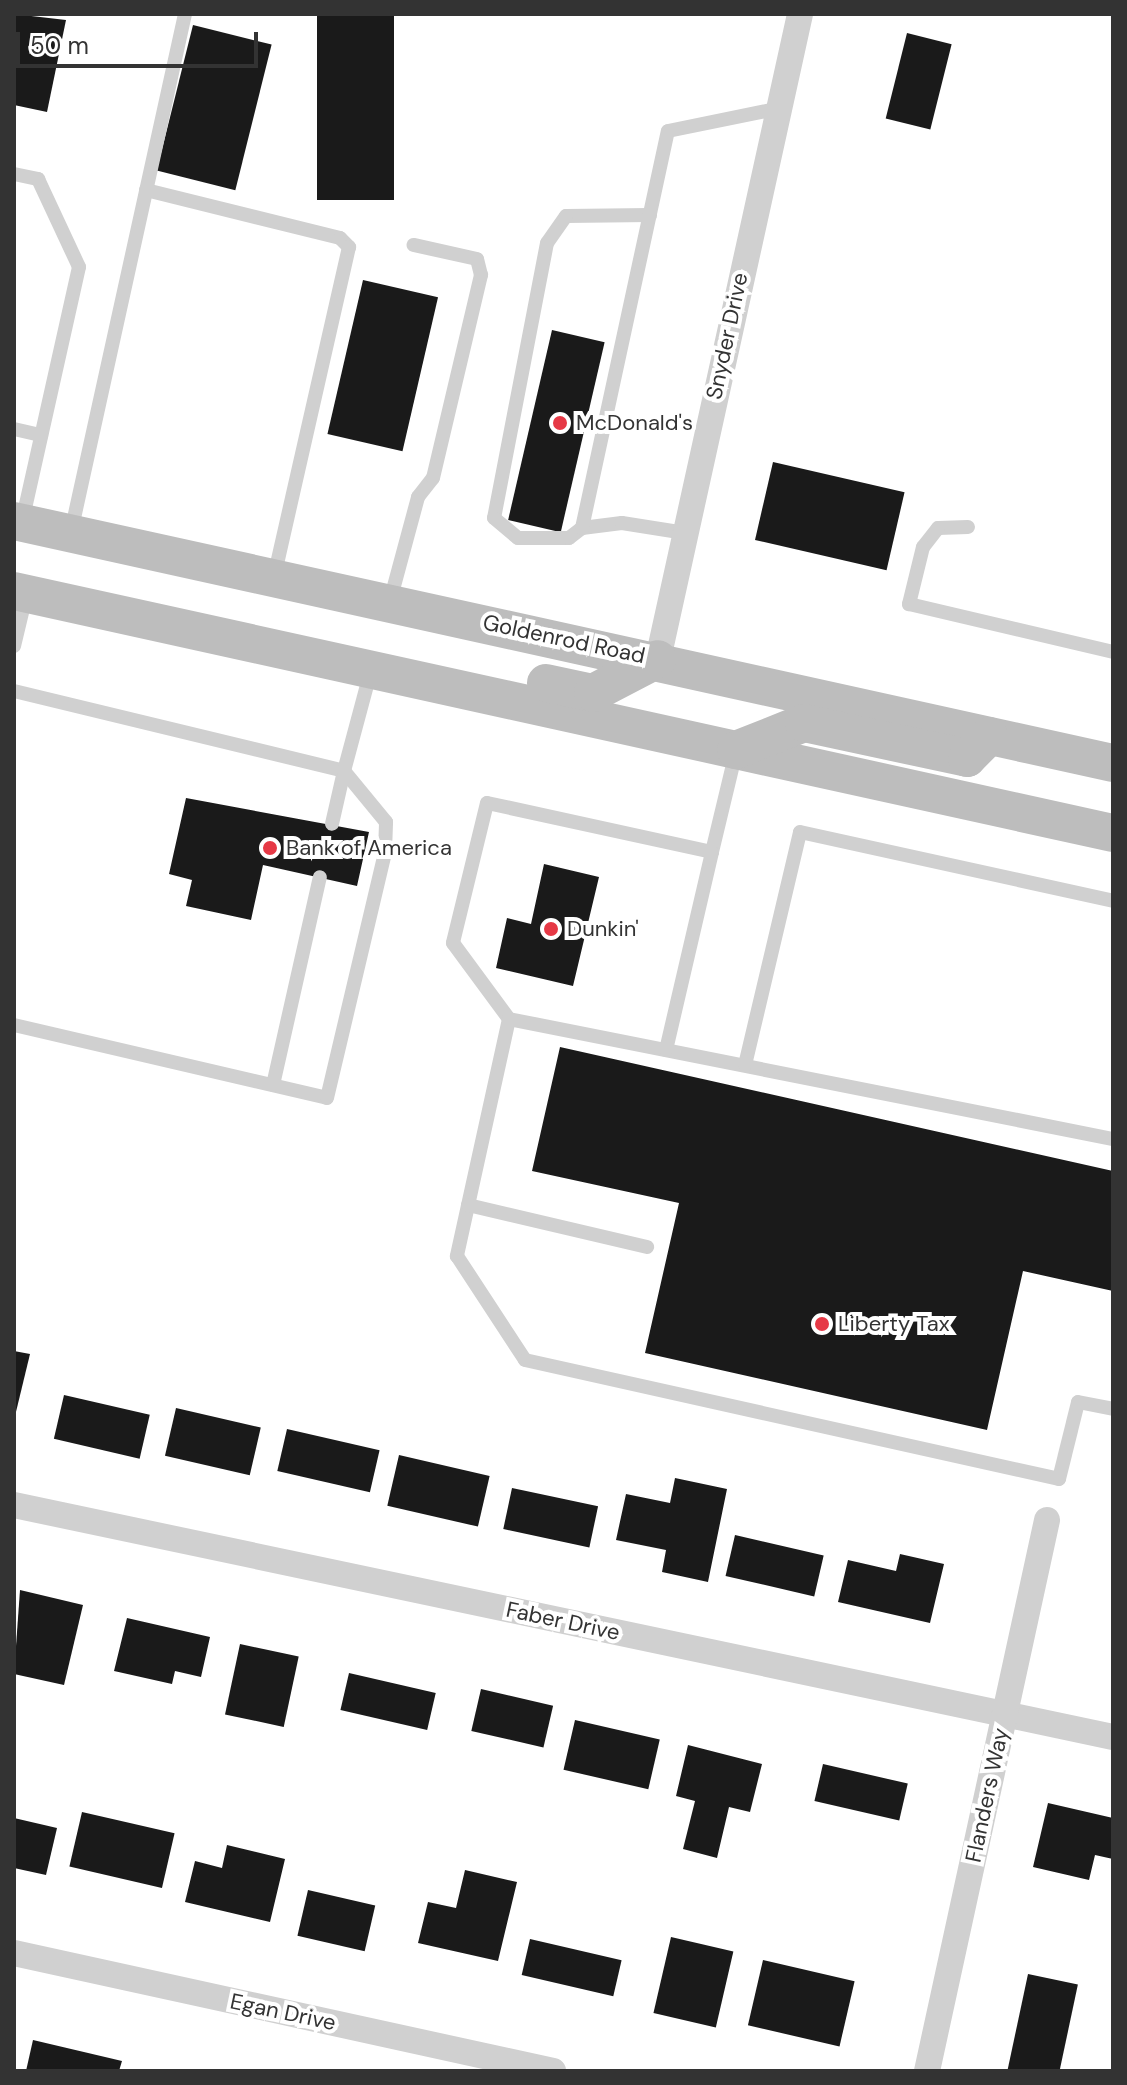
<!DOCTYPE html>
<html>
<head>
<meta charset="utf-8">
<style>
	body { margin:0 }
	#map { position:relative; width:1127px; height:2085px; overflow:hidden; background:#fff; font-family:"DM Sans",sans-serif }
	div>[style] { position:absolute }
	.building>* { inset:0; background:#1a1a1a; transform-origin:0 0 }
	.lane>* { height:14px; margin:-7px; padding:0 7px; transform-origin:7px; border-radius:7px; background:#d0d0d0 }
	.street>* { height:26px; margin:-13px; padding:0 13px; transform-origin:13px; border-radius:13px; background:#d0d0d0 }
	.secondary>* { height:38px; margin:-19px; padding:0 19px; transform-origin:19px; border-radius:19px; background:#bdbdbd }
	.dots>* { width:22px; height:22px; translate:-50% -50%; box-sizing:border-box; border:4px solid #fff; border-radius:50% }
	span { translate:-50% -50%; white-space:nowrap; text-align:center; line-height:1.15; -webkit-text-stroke:8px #fff; paint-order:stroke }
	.street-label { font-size:22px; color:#333 }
	.poi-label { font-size:22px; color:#333 }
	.left { translate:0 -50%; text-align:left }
	.frame { position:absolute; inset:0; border:16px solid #333; pointer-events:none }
	.scale { position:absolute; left:16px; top:32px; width:242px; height:36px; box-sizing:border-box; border:4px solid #333; border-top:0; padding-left:10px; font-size:24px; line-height:28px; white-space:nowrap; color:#333; -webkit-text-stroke:6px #fff; paint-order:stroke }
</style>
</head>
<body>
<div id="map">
	<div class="building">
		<i style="clip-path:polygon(14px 14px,66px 20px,47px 112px,14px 105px)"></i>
		<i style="left:317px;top:14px;width:77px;height:186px"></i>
		<i style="left:193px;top:25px;width:81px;height:150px;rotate:14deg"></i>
		<i style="left:907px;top:33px;width:46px;height:88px;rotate:14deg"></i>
		<i style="left:363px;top:280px;width:77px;height:158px;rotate:13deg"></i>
		<i style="left:552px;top:330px;width:54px;height:195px;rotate:13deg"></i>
		<i style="left:773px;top:462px;width:135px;height:80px;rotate:13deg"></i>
		<i style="clip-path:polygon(186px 798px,369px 832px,357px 886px,263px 865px,251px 920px,186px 906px,192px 880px,169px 874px)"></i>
		<i style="clip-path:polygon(544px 864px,599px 877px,573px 986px,496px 968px,507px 918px,531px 924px)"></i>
		<i style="clip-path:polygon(560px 1047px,1113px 1171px,1113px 1291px,1023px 1271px,987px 1430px,645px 1353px,679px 1203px,532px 1171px)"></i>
		<i style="clip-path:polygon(14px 1351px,30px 1354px,15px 1416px,14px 1416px)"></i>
		<i style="left:64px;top:1395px;width:88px;height:45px;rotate:13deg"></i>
		<i style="left:176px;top:1408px;width:87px;height:49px;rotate:13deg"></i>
		<i style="left:287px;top:1429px;width:95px;height:43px;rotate:13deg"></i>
		<i style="left:399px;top:1455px;width:93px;height:52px;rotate:13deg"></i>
		<i style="clip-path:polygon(675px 1478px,727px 1489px,708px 1582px,662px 1572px,666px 1550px,616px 1540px,626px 1494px,670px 1503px)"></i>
		<i style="left:512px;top:1488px;width:88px;height:42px;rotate:12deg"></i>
		<i style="left:735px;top:1535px;width:91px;height:42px;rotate:13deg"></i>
		<i style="clip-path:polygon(900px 1554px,944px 1564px,930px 1623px,838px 1602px,848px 1560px,896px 1571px)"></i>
		<i style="clip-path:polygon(20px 1590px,83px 1605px,64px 1685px,14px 1674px)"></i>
		<i style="clip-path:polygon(127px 1618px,210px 1637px,201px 1677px,175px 1671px,172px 1684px,114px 1671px)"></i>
		<i style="left:240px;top:1644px;width:60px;height:72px;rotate:12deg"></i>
		<i style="left:349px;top:1673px;width:89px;height:38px;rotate:13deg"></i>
		<i style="left:481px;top:1689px;width:74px;height:43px;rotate:13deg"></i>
		<i style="left:575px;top:1720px;width:87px;height:51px;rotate:13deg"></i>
		<i style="clip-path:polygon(688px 1745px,762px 1764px,750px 1812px,729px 1807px,717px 1858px,683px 1849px,695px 1801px,676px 1796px)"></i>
		<i style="left:823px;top:1764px;width:87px;height:38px;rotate:13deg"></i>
		<i style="clip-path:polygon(1048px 1803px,1113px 1818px,1113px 1859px,1095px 1855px,1089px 1880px,1033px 1867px)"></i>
		<i style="left:82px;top:1812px;width:95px;height:56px;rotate:13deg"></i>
		<i style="clip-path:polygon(14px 1818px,57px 1828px,46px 1875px,14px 1868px)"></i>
		<i style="clip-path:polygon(227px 1845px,285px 1859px,270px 1922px,185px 1902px,195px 1861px,222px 1868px)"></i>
		<i style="clip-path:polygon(465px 1870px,517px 1882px,498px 1961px,418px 1943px,428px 1902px,456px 1908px)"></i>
		<i style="left:308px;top:1890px;width:69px;height:47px;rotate:13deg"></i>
		<i style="left:671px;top:1937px;width:64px;height:78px;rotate:13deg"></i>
		<i style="left:530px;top:1939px;width:94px;height:37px;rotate:13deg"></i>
		<i style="left:763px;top:1960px;width:94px;height:67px;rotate:13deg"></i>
		<i style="left:1028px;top:1974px;width:51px;height:99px;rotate:12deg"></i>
		<i style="clip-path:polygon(33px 2040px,122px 2061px,119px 2071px,26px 2071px)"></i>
	</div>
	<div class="lane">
		<i style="left:14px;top:174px;width:25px;rotate:12deg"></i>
		<i style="left:38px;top:179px;width:97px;rotate:65deg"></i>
		<i style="left:79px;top:267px;width:262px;rotate:102.6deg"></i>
		<i style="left:146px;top:190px;width:200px;rotate:13.9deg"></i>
		<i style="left:340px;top:238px;width:13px;rotate:45deg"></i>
		<i style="left:349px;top:247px;width:338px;rotate:102.8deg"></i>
		<i style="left:650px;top:215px;width:84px;rotate:179.3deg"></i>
		<i style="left:566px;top:216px;width:33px;rotate:125deg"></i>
		<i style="left:547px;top:243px;width:280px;rotate:100.9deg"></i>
		<i style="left:494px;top:518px;width:31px;rotate:40deg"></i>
		<i style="left:518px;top:538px;width:51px"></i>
		<i style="left:569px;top:538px;width:16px;rotate:-38deg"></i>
		<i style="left:582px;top:528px;width:40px;rotate:-7.1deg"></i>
		<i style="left:622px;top:523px;width:64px;rotate:9deg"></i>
		<i style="left:14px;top:429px;width:28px;rotate:13deg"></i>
		<i style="left:968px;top:527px;width:30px;rotate:178deg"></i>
		<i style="left:938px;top:528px;width:24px;rotate:128deg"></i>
		<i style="left:923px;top:547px;width:59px;rotate:103.8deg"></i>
		<i style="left:909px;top:604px;width:210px;rotate:13.2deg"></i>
		<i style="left:582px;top:528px;width:406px;rotate:-77.8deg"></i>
		<i style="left:668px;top:131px;width:110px;rotate:-11.5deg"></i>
		<i style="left:71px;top:532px;width:530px;rotate:-77.59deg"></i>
		<i style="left:390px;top:601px;width:108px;rotate:-74.9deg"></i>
		<i style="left:418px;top:497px;width:24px;rotate:-52deg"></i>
		<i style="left:433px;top:478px;width:209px;rotate:-76.7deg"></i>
		<i style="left:481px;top:275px;width:16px;rotate:-104deg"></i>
		<i style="left:477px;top:259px;width:65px;rotate:-167.5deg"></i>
		<i style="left:14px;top:646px;width:51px;rotate:-76.5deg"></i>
		<i style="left:14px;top:691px;width:340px;rotate:13.6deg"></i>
		<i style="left:344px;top:771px;width:54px;rotate:102.8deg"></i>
		<i style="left:736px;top:752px;width:103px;rotate:103.5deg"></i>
		<i style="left:712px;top:852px;width:230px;rotate:-167.7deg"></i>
		<i style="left:487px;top:803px;width:144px;rotate:103.7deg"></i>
		<i style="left:453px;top:943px;width:94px;rotate:53.6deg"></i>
		<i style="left:509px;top:1019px;width:243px;rotate:102.4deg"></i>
		<i style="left:457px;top:1256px;width:124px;rotate:56.8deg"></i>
		<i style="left:525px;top:1360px;width:547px;rotate:12.56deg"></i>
		<i style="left:1059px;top:1479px;width:79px;rotate:-76.1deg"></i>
		<i style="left:1078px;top:1402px;width:36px;rotate:11deg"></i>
		<i style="left:509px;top:1019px;width:616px;rotate:11.24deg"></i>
		<i style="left:14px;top:1025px;width:321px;rotate:13.1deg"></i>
		<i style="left:327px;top:1098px;width:253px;rotate:-76.7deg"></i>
		<i style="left:385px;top:852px;width:30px;rotate:-88deg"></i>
		<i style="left:386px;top:822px;width:66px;rotate:-129.5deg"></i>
		<i style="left:344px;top:771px;width:105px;rotate:-75deg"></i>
		<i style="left:666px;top:1050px;width:203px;rotate:-76.9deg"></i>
		<i style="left:745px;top:1065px;width:239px;rotate:-76.7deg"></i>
		<i style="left:800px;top:832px;width:321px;rotate:12.4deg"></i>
		<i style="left:273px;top:1085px;width:213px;rotate:-77.3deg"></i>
		<i style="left:468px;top:1205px;width:184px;rotate:13.2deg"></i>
	</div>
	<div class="street">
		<i style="left:658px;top:659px;width:660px;rotate:-77.58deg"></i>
		<i style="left:14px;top:1505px;width:1123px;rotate:11.92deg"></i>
		<i style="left:14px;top:1953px;width:552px;rotate:12.35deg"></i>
		<i style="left:927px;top:2071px;width:564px;rotate:-77.71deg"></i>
	</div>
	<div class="secondary">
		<i style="left:14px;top:521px;width:1125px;rotate:12.42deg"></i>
		<i style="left:14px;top:591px;width:1125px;rotate:12.42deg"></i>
		<i style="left:546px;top:683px;width:48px;rotate:12deg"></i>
		<i style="left:593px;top:693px;width:73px;rotate:-27.6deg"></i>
		<i style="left:736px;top:750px;width:73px;rotate:-21.7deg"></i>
		<i style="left:804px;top:723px;width:167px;rotate:12.1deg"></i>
		<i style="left:967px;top:758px;width:31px;rotate:-45deg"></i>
	</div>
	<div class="dots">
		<i style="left:560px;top:423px;background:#e63946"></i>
		<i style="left:270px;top:848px;background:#e63946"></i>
		<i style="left:551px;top:929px;background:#e63946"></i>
		<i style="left:822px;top:1324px;background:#e63946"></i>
	</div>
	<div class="street-label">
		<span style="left:727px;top:336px;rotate:-78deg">Snyder Drive</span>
		<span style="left:564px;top:639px;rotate:12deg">Goldenrod Road</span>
		<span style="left:563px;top:1621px;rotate:12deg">Faber Drive</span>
		<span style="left:987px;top:1795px;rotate:-78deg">Flanders Way</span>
		<span style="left:283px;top:2012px;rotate:12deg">Egan Drive</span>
	</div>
	<div class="poi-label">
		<span class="left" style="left:576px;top:423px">McDonald's</span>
		<span class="left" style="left:286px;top:848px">Bank of America</span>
		<span class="left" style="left:567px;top:929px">Dunkin'</span>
		<span class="left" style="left:838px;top:1324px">Liberty Tax</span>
	</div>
	<div class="frame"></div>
	<div class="scale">50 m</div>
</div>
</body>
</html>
